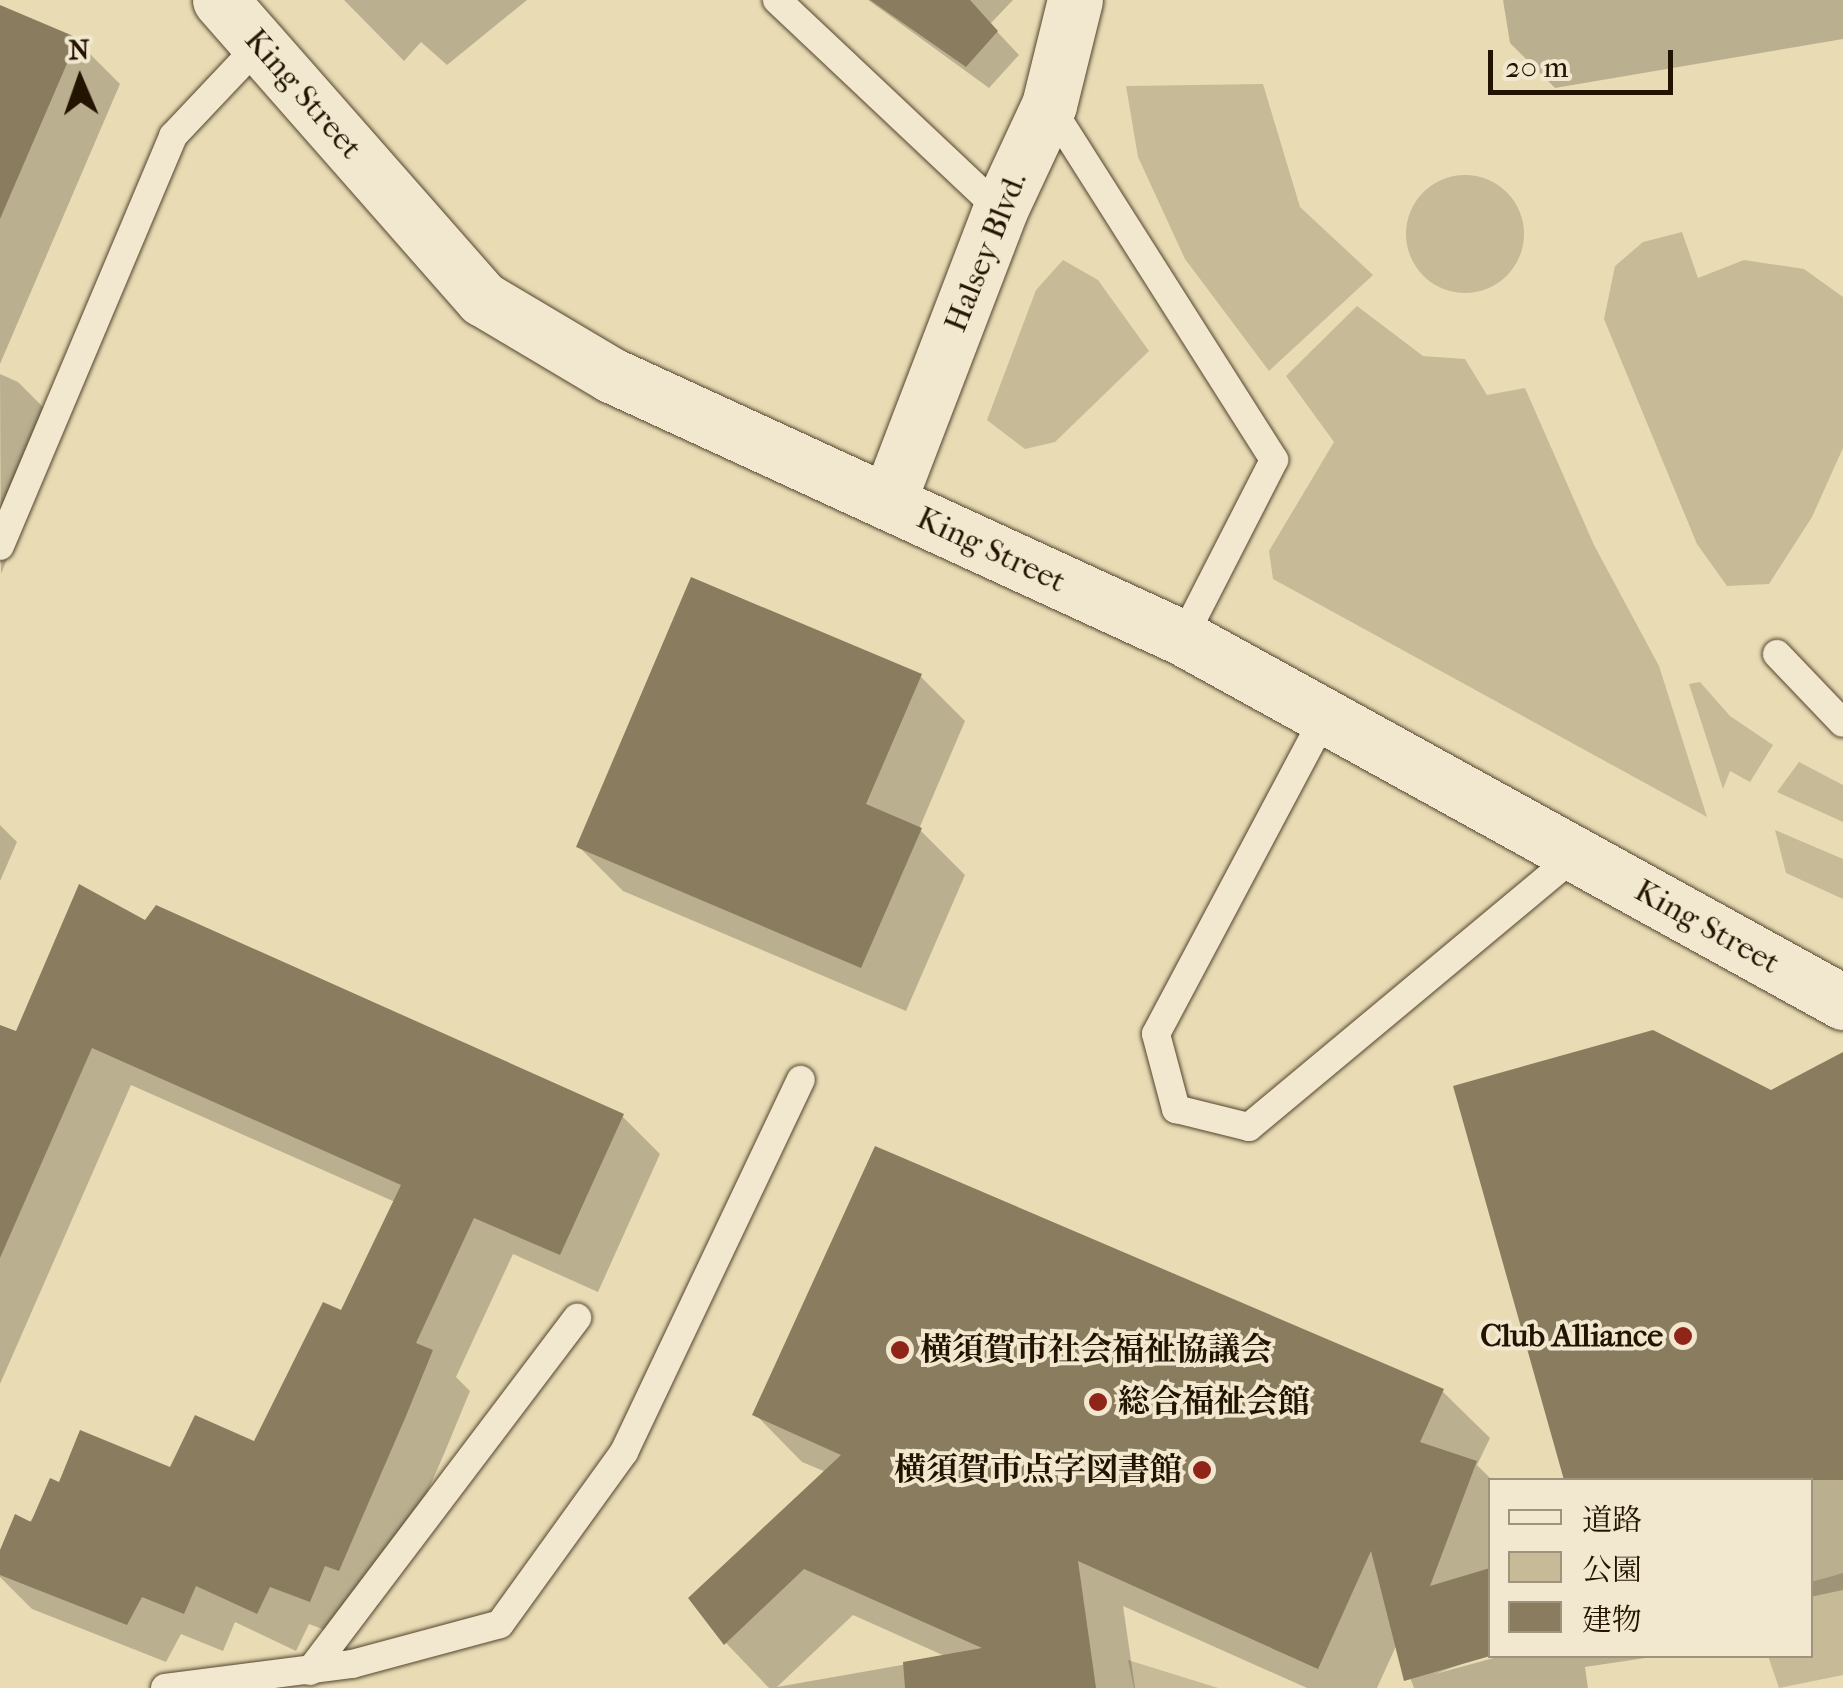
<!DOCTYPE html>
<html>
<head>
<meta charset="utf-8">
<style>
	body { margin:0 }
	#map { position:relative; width:1843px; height:1688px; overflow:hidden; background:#e9dcb5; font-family:"IM FELL French Canon","Noto Serif JP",serif }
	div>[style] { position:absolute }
	.green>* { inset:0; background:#c7ba96 }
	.round { border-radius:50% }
	.shadow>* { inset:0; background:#0003 }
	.building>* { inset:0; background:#8a7c5f }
	.roads { filter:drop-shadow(0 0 2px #54452e) drop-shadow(0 0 2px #54452e) }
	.lane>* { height:28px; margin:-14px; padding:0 14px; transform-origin:14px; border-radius:14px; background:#f1e8cf }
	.street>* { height:55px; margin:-27.5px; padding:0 27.5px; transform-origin:27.5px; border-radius:27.5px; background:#f1e8cf }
	.dots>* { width:28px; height:28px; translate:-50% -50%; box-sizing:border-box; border:5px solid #f1e8cf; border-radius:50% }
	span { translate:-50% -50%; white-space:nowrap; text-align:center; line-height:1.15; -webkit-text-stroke:8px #f1e8cf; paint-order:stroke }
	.street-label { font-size:32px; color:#231301 }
	.poi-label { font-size:32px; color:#231301; font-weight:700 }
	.right { translate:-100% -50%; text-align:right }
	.left { translate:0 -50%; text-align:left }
	.legend { position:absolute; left:1488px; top:1478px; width:325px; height:180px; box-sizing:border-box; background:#f1e8cf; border:2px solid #9f937d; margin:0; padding:12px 18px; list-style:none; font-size:30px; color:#231301 }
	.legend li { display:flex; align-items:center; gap:20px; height:50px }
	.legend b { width:50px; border:2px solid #9f937d }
	.north { position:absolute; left:30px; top:30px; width:100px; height:100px; -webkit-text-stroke:8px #f1e8cf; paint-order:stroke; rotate:358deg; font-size:28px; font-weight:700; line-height:40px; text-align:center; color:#231301 }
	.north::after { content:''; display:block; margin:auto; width:35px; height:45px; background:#231301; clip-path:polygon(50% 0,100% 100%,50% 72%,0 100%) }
	.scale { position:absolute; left:1488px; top:50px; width:185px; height:45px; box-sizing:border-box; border:5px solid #231301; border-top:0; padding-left:12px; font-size:30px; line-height:35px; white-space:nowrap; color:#231301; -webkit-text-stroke:8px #f1e8cf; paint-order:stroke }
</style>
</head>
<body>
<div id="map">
	<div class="green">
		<i style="clip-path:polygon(1263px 84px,1300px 207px,1373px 275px,1269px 371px,1185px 259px,1138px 157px,1126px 86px)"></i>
		<i class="round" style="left:1406px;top:175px;width:118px;height:118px"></i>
		<i style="clip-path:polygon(1682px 232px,1698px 278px,1744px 260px,1804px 269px,1843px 297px,1843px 448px,1812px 517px,1769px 584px,1727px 586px,1697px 544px,1604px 319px,1615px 266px,1643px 242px)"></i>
		<i style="clip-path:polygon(1063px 260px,1098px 280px,1149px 351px,1055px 442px,1025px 449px,987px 420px,1036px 290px)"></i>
		<i style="clip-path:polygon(1357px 306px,1423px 356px,1465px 359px,1487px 395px,1525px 388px,1594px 545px,1659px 666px,1707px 817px,1273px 579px,1269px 551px,1334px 442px,1286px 376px)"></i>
		<i style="clip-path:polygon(1700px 682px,1730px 716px,1773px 745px,1750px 782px,1730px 771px,1723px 789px,1689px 684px)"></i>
		<i style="clip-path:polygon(1799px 762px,1843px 785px,1843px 822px,1777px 792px)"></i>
		<i style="clip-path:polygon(1775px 830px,1843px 859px,1843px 899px,1786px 873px)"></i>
		<i style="clip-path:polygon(1843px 1573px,1843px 1675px,1779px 1688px,1768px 1656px,1810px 1656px,1811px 1582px)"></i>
		<i style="clip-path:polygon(1128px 1660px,1218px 1688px,1134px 1688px)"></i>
	</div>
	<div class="shadow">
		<i style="clip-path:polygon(344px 0,527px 0,447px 65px,421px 42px,404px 61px)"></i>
		<i style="clip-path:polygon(868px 0,1013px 0,990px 24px,1019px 55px,989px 88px)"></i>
		<i style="clip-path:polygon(1503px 0,1843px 0,1843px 39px,1555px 88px,1510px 43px)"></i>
		<i style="clip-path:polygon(0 8px,76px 40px,120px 84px,0 364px)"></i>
		<i style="clip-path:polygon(0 374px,18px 382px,62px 426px,1px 574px)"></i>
		<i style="clip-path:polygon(920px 676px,965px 721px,919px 829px,965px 875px,906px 1011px,623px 891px,579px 847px)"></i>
		<i style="clip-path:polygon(0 825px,17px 842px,0 881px)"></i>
		<i style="clip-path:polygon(145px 923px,622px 1116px,660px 1154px,598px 1292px,513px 1254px,456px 1377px,470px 1391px,444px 1454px,377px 1607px,364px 1603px,349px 1639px,309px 1624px,296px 1651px,235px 1622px,223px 1651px,181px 1634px,166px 1662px,32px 1609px,0 1577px,0 1556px,61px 1485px,172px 1470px,255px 1445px,342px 1313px,395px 1202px,131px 1085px,0 1384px,0 1045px)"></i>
		<i style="clip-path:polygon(1843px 1055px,1843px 1590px,1810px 1597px,1810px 1480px,1567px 1480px,1456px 1088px,1771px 1093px)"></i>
		<i style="clip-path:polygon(evenodd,1442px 1391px,1490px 1438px,1477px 1465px,1492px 1480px,1490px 1653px,1435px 1674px,1501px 1656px,1659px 1656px,1585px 1667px,1588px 1688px,1414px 1688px,1397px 1644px,1377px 1688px,1307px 1688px,1123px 1606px,1135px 1688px,769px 1688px,726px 1643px,826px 1472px,802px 1462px,755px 1414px,1442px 1391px,853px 1615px,947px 1657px,777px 1687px,853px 1615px)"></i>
	</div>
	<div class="building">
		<i style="clip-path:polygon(870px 0,970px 0,998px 31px,966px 67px)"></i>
		<i style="clip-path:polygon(0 5px,78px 38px,0 219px)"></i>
		<i style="clip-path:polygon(691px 577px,922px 674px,866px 804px,922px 828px,861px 968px,576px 847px)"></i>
		<i style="clip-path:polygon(79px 884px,145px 920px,156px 905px,624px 1114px,560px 1255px,474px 1218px,416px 1343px,433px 1350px,406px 1416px,339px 1571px,325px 1566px,310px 1602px,270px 1587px,257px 1614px,196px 1586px,184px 1614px,142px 1597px,127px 1625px,0 1575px,0 1550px,15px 1514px,31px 1522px,50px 1478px,59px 1482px,80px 1430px,170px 1467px,195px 1415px,254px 1441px,323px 1302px,341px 1310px,401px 1185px,92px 1048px,0 1258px,0 1025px,16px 1031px)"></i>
		<i style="clip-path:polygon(1653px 1030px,1771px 1090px,1843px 1052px,1843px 1480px,1564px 1480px,1453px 1086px)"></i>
		<i style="clip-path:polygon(875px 1146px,1444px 1389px,1420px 1442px,1477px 1461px,1430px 1586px,1490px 1568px,1490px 1656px,1404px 1681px,1371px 1551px,1318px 1669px,1078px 1561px,1096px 1688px,905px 1688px,903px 1662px,982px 1648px,804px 1569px,724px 1645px,688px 1598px,841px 1455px,752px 1415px)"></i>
	</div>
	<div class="roads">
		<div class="lane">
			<i style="left:777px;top:0;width:306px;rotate:43.3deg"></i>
			<i style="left:1049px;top:105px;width:420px;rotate:57.6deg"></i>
			<i style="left:1274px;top:460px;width:200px;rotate:117.1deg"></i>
			<i style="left:0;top:546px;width:445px;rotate:-67.1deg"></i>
			<i style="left:173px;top:136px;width:125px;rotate:-46.6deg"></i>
			<i style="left:1777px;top:654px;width:95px;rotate:46.3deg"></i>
			<i style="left:1325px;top:716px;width:360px;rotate:118deg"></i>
			<i style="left:1156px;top:1034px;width:78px;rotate:75.1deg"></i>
			<i style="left:1176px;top:1109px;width:75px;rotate:13.9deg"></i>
			<i style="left:1249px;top:1127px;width:425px;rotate:-39.8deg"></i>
			<i style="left:310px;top:1671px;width:443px;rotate:-52.9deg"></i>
			<i style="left:165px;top:1688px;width:189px;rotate:-7.3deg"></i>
			<i style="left:352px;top:1664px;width:153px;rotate:-15.1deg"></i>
			<i style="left:500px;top:1624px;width:212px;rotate:-54.2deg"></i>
			<i style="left:624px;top:1452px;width:412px;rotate:-64.6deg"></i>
		</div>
		<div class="street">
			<i style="left:220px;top:0;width:398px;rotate:48.7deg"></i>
			<i style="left:483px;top:299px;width:149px;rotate:30.7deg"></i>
			<i style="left:611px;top:375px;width:630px;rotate:24.69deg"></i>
			<i style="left:1183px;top:638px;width:754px;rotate:28.88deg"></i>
			<i style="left:888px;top:502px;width:313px;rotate:-69deg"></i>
			<i style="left:1000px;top:210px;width:116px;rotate:-65deg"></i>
			<i style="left:1049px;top:105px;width:108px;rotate:-76.1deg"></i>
		</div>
	</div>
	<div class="dots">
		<i style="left:1683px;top:1336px;background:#8f2418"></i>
		<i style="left:900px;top:1350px;background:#8f2418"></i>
		<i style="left:1098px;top:1402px;background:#8f2418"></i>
		<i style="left:1202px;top:1470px;background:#8f2418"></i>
	</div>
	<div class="street-label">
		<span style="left:303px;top:94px;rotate:49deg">King Street</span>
		<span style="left:986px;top:252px;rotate:-68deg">Halsey Blvd.</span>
		<span style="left:991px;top:550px;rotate:25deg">King Street</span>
		<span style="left:1707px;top:927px;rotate:29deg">King Street</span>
	</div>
	<div class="poi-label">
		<span class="right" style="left:1663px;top:1336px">Club Alliance</span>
		<span class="left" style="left:920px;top:1350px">横須賀市社会福祉協議会</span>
		<span class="left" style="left:1118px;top:1402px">総合福祉会館</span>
		<span class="right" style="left:1182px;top:1470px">横須賀市点字図書館</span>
	</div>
	<ul class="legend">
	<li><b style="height:12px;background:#f1e8cf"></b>道路</li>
	<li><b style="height:28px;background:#c7ba96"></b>公園</li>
	<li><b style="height:28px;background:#8a7c5f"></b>建物</li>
	</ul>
	<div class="north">N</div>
	<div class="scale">20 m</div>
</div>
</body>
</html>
